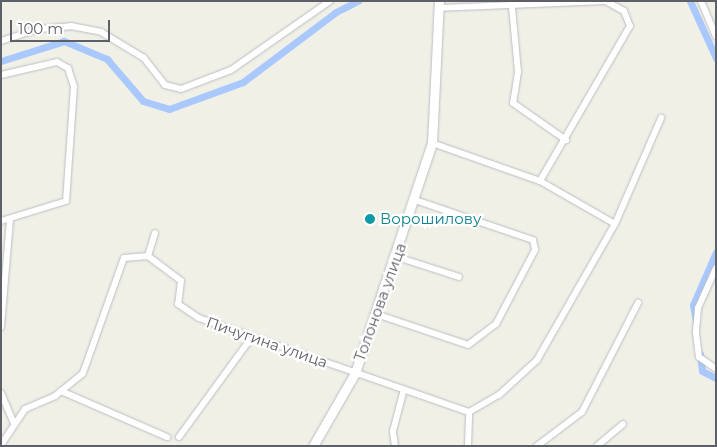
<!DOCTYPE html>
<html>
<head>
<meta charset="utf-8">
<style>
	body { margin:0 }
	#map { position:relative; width:717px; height:447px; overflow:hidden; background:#f0f0e7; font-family:Montserrat,sans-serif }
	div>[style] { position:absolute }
	.canal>* { height:7px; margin:-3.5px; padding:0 3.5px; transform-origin:3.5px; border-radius:3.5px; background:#a9c8fd }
	.roads { filter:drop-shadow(0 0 1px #bbbdc2) drop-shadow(0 0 1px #bbbdc2) }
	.minor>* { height:6px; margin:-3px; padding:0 3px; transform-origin:3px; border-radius:3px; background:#fff }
	.secondary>* { height:9px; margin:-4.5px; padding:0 4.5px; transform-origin:4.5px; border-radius:4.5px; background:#fff }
	.dots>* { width:14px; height:14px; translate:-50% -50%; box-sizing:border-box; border:2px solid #fff; border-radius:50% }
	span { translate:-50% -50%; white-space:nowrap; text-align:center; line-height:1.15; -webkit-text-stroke:4.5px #fff; paint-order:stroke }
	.culture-label { font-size:15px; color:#0d838f }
	.left { translate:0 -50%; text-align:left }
	.street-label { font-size:15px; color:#5e6067 }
	.frame { position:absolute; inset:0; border:2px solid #5e6067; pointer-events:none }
	.scale { position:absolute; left:10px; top:20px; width:100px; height:22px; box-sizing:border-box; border:2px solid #5e6067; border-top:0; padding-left:6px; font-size:15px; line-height:18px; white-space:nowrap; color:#5e6067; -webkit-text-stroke:4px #fff; paint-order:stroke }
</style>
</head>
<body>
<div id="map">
	<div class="canal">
		<i style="left:690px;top:1px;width:63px;rotate:65.5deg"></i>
		<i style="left:1px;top:61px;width:66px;rotate:-17.6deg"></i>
		<i style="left:64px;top:41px;width:47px;rotate:22.7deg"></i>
		<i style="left:107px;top:59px;width:55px;rotate:49.4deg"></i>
		<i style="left:143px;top:101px;width:27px;rotate:17deg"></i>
		<i style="left:169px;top:109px;width:79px;rotate:-20deg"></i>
		<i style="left:243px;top:82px;width:116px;rotate:-37deg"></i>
		<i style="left:336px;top:12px;width:25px;rotate:-27deg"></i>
		<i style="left:696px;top:321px;width:16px;rotate:-101deg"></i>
		<i style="left:693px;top:305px;width:58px;rotate:-66.5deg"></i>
		<i style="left:700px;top:354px;width:17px;rotate:83deg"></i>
		<i style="left:702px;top:371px;width:16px;rotate:27deg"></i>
	</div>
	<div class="roads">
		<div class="minor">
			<i style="left:701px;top:1px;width:38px;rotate:67deg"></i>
			<i style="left:512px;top:7px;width:65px;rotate:84.7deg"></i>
			<i style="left:518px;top:72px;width:31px;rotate:99deg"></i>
			<i style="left:513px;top:103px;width:65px;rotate:34.9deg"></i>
			<i style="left:438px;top:8px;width:165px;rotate:-2.4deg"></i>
			<i style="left:1px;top:41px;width:40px;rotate:-18deg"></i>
			<i style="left:39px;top:29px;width:32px;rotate:-5deg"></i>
			<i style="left:71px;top:26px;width:31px;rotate:11deg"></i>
			<i style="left:101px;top:32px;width:50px;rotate:31.2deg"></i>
			<i style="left:144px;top:58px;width:34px;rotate:52deg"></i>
			<i style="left:165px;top:85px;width:16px;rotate:14deg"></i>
			<i style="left:181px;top:89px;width:53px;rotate:-20.8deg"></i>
			<i style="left:231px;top:70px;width:121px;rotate:-34.9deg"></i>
			<i style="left:1px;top:75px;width:57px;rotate:-13.1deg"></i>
			<i style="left:57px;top:62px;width:13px;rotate:29deg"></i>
			<i style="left:68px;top:68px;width:20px;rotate:72deg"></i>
			<i style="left:74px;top:87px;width:114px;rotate:94deg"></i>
			<i style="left:66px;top:201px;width:68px;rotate:162.9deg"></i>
			<i style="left:432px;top:143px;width:114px;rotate:19.4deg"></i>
			<i style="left:540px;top:181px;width:86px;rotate:29.8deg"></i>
			<i style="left:540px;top:181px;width:179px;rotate:-59.9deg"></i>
			<i style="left:630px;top:26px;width:16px;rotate:-112deg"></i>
			<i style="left:624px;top:11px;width:21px;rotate:-152deg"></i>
			<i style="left:155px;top:233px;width:24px;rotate:107deg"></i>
			<i style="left:148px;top:256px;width:41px;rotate:37.1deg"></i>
			<i style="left:181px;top:281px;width:23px;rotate:97deg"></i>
			<i style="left:178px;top:304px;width:25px;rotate:34deg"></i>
			<i style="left:199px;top:318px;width:286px;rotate:19.2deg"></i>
			<i style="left:397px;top:257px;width:65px;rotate:17.9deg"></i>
			<i style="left:716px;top:268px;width:44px;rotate:114.2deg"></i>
			<i style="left:698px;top:308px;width:25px;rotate:95deg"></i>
			<i style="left:696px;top:333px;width:24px;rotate:83deg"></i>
			<i style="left:699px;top:357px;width:21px;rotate:35deg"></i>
			<i style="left:376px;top:314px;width:97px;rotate:18.6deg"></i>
			<i style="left:468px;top:345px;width:35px;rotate:-37deg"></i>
			<i style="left:496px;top:324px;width:84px;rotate:-62.2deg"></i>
			<i style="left:535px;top:250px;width:10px;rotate:-101deg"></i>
			<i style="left:533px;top:240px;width:125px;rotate:-161.3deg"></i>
			<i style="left:1px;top:327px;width:108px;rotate:-85.2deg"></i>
			<i style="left:61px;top:391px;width:116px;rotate:23.5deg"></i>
			<i style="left:1px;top:393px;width:33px;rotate:67deg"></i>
			<i style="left:469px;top:412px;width:34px;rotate:-30deg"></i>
			<i style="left:499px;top:395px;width:52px;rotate:-42.6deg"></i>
			<i style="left:537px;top:360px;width:157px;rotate:-60.2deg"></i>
			<i style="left:615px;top:224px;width:116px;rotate:-66.5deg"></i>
			<i style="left:179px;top:437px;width:124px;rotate:-53.9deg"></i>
			<i style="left:1px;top:445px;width:43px;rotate:-56.3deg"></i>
			<i style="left:25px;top:409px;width:33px;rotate:-23deg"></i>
			<i style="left:55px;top:396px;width:36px;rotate:-39deg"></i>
			<i style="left:83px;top:373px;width:122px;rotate:-70.4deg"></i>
			<i style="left:124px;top:258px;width:24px;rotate:-5deg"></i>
			<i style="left:395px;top:446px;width:15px;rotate:-98deg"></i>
			<i style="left:393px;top:431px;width:43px;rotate:-75.3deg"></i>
			<i style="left:468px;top:446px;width:34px;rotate:-88deg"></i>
			<i style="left:537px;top:446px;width:56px;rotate:-37.1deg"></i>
			<i style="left:582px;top:412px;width:123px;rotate:-62.8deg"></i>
			<i style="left:597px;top:446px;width:34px;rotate:-40deg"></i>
		</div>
		<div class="secondary">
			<i style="left:313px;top:446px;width:84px;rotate:-60.1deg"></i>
			<i style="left:355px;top:373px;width:243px;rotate:-71.5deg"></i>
			<i style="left:432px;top:143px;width:142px;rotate:-87.2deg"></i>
		</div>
	</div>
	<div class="dots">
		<i style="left:370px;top:219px;background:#0f9aa8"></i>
	</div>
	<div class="culture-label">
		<span class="left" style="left:380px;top:219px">Ворошилову</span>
	</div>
	<div class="street-label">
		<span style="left:380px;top:302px;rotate:-70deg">Толонова улица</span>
		<span style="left:267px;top:342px;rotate:19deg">Пичугина улица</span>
	</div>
	<div class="frame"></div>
	<div class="scale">100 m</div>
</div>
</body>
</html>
